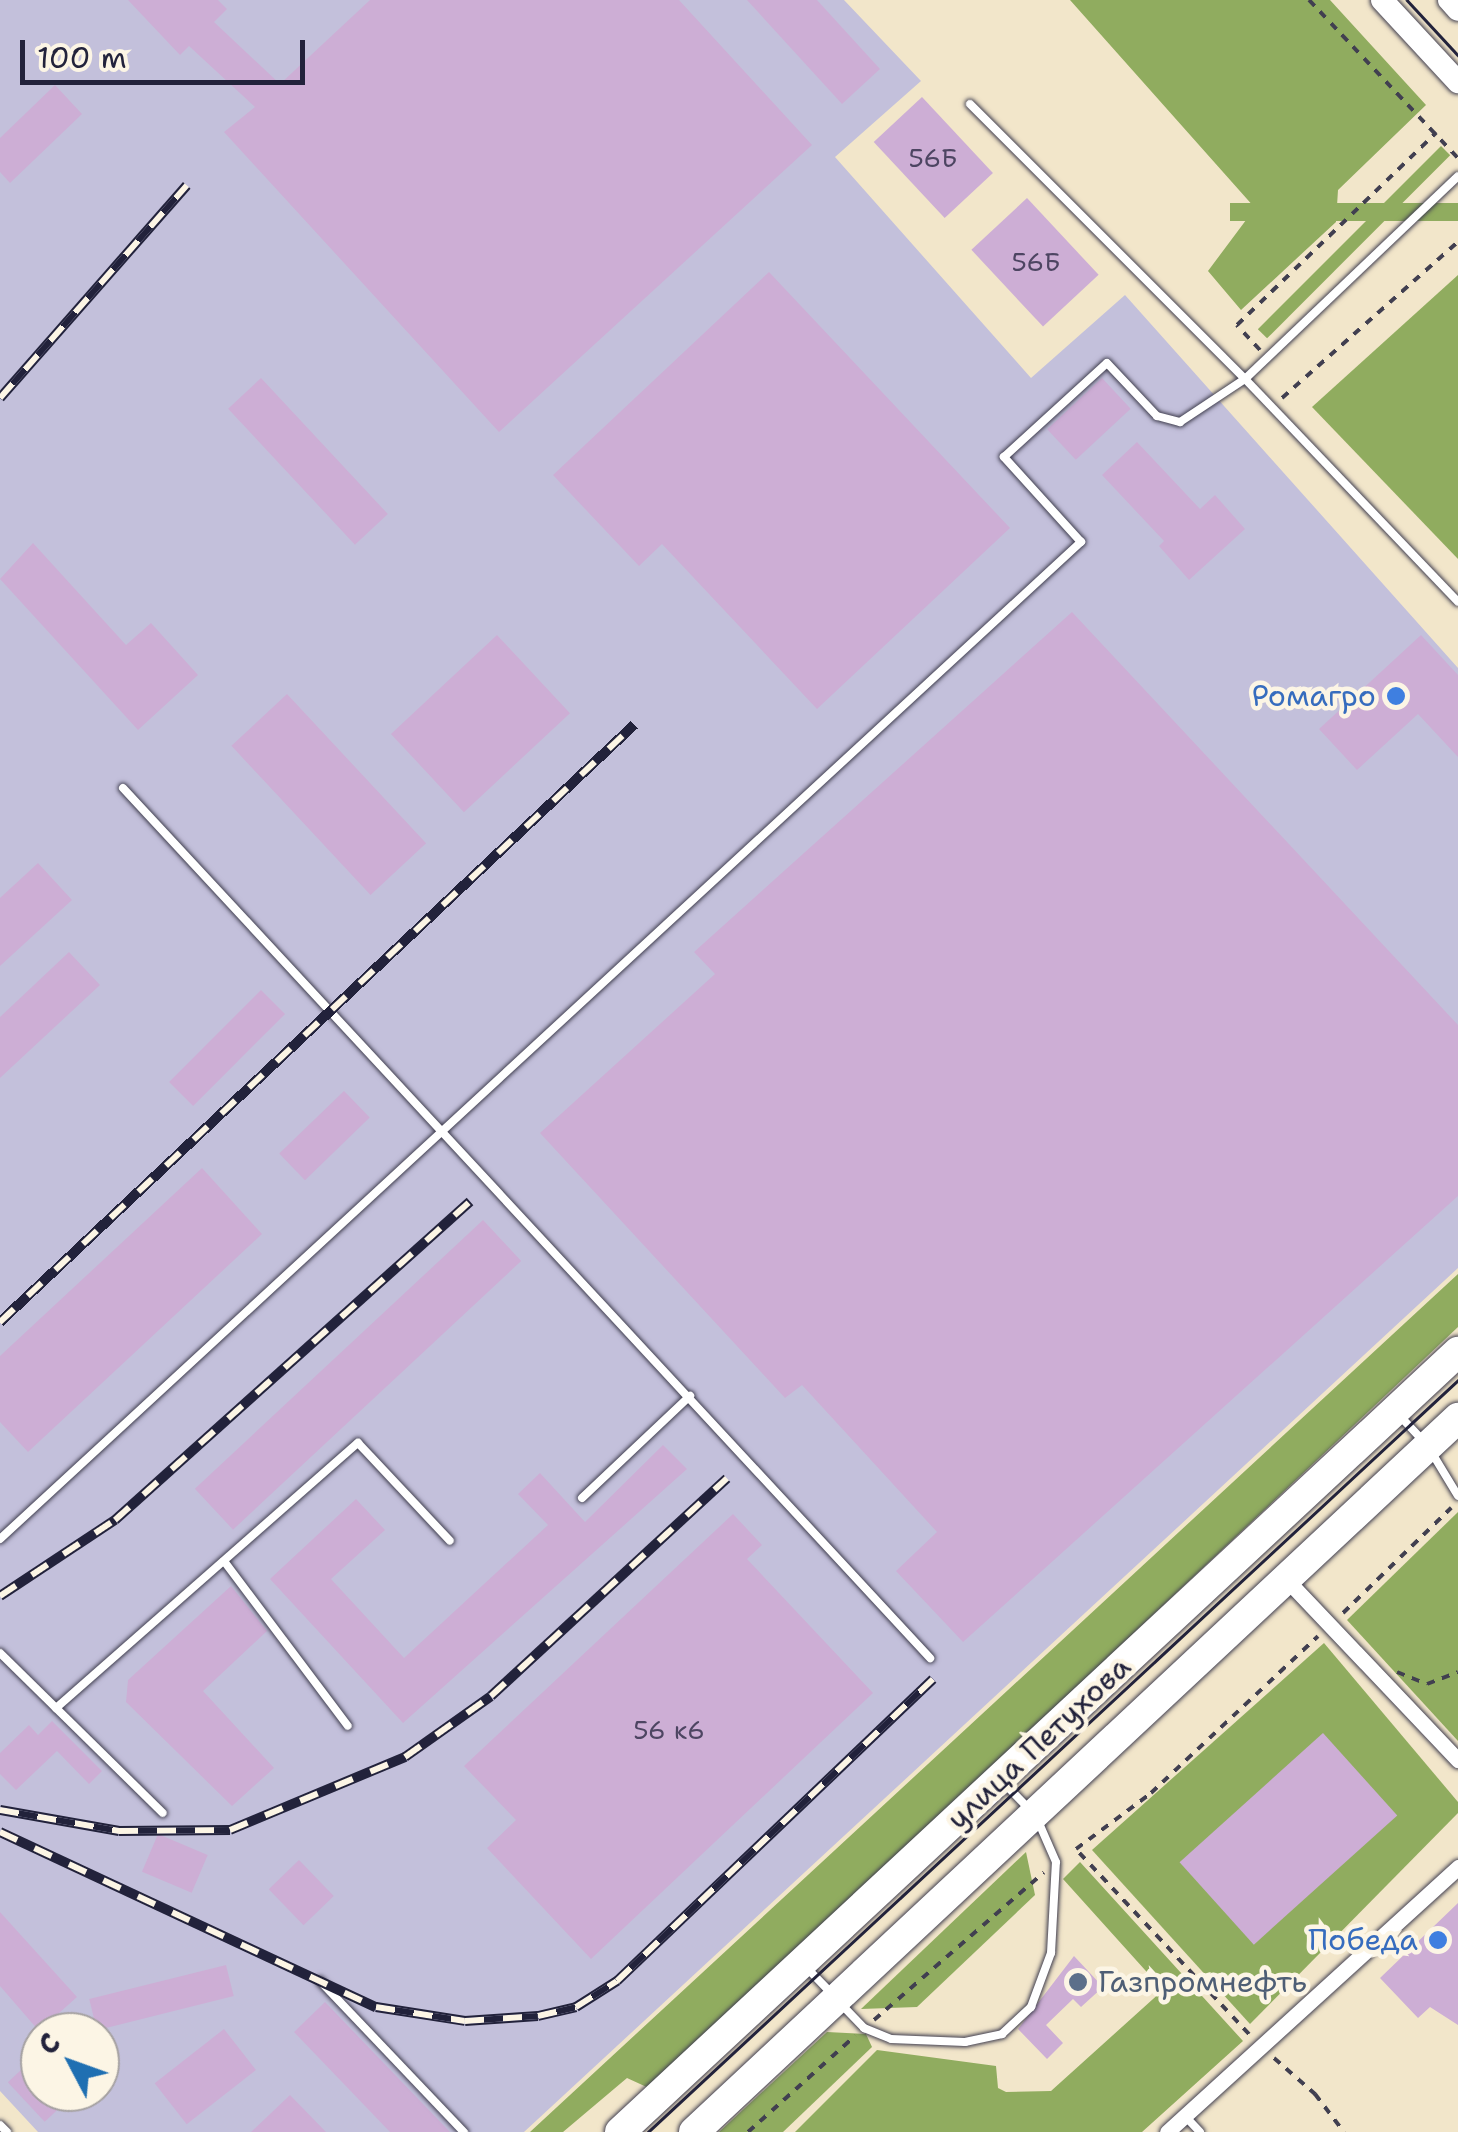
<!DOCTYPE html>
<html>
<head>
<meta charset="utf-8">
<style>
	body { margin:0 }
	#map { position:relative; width:1458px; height:2132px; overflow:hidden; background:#f2e6ca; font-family:"Shantell Sans",sans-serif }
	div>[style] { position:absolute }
	.industrial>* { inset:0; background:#c3c0db }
	.forest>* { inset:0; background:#90ac5f; transform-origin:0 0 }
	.building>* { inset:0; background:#cdaed5; transform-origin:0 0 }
	.path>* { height:4px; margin-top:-2px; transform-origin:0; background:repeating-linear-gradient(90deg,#413f50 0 8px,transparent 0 16px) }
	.roads { filter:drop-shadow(0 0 2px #413f50) drop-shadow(0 0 2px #413f50) }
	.lane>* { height:8px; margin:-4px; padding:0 4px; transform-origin:4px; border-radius:4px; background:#fff }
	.street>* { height:15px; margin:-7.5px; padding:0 7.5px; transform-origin:7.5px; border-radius:7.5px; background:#fff }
	.secondary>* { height:22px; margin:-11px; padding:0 11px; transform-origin:11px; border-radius:11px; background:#fff }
	.highway>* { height:30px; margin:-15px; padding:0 15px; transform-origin:15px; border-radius:15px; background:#fff }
	.tram>* { height:2.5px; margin:-1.25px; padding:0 1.25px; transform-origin:1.25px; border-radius:1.25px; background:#22223b }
	.rail>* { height:10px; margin-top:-5px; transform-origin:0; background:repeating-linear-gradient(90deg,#fcf5e5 0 19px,#22223b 0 38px); box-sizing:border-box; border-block:2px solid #22223b }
	.dots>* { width:28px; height:28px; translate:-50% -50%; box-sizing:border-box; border:5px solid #fcf5e5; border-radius:50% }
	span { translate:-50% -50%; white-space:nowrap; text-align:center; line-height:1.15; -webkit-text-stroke:9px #fcf5e5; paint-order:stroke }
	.number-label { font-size:25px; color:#4d4562 }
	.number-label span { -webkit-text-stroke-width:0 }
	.shop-label { font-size:30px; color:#366cbe }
	.right { translate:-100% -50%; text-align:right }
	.street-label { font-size:30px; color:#22223b }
	.service-label { font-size:30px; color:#4e5e75 }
	.left { translate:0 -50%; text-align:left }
	.north { position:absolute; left:20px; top:2012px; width:100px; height:100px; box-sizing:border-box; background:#fcf5e5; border:2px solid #a5a1a1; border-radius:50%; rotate:311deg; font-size:28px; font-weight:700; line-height:40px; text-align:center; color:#22223b }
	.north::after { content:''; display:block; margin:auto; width:35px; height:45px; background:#1f6fb2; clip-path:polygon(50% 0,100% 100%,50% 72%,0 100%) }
	.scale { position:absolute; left:20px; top:40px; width:285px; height:45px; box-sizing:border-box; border:5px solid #22223b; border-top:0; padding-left:12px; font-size:30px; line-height:35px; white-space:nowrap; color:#22223b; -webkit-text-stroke:8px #fcf5e5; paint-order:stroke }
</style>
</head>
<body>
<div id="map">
	<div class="industrial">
		<i style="clip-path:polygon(evenodd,0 0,844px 0,921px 81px,835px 157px,1031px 378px,1125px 295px,1458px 668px,1458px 1268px,524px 2132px,38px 2132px,0 2091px,0 0,40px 2032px,100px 2032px,100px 2092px,40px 2092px,40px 2032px)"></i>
	</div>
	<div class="forest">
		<i style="clip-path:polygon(1070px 0,1330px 0,1426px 105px,1338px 190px,1336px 222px,1241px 310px,1208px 271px,1255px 208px)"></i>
		<i style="left:1441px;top:146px;width:13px;height:259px;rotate:45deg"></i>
		<i style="left:1458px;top:203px;width:18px;height:228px;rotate:90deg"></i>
		<i style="clip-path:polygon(1458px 275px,1458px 559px,1312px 407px)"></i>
		<i style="clip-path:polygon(1458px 1274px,1458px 1327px,651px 2089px,627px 2078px,563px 2132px,530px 2132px)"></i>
		<i style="clip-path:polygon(1458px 1512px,1458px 1741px,1347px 1620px)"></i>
		<i style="clip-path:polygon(1324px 1643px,1458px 1802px,1458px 1813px,1250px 2024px,1092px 1850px)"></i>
		<i style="clip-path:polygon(1026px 1852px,1035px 1895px,917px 2007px,861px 2009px)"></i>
		<i style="clip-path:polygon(1080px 1862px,1243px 2041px,1142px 2132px,795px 2132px,877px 2050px,996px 2066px,998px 2088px,1006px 2092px,1051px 2091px,1163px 1990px,1063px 1879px)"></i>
		<i style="clip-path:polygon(827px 2032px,866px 2034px,872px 2047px,783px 2132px,719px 2132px)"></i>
	</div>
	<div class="building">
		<i style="clip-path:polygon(128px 0,218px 0,227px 9px,214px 22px,280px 84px,370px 0,679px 0,812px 145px,499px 432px,224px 132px,255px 107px,189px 46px,180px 55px)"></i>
		<i style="clip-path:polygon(747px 0,817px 0,880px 69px,842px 104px)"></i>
		<i style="clip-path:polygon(55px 85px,82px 114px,10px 183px,0 172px,0 138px)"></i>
		<i style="left:922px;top:97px;width:104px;height:66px;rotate:47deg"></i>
		<i style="left:1027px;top:198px;width:105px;height:76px;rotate:47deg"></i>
		<i style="clip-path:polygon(769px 272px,1010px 528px,817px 709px,662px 544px,639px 566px,553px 475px)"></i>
		<i style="left:261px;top:378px;width:186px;height:45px;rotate:47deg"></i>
		<i style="left:1102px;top:378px;width:42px;height:75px;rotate:47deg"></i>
		<i style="clip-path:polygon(1137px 442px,1200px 509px,1215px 495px,1245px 529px,1189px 580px,1159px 546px,1164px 541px,1102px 475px)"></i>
		<i style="clip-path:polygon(33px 543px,126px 645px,151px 623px,198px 675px,138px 730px,0 579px)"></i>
		<i style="clip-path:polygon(1072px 612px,1458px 1025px,1458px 1196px,963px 1642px,896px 1571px,937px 1532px,802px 1385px,785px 1398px,540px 1133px,715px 974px,694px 952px)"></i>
		<i style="left:497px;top:635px;width:107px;height:145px;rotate:47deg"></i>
		<i style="clip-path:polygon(1421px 635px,1458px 675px,1458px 757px,1418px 714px,1357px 770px,1319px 729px)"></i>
		<i style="left:287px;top:694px;width:204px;height:76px;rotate:47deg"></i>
		<i style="clip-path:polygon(38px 863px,72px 900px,0 966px,0 898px)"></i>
		<i style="clip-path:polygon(69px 952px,100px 985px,0 1078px,0 1017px)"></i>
		<i style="left:261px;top:990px;width:34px;height:130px;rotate:45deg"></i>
		<i style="left:344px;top:1091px;width:37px;height:90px;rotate:46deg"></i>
		<i style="clip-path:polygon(202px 1168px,262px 1234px,28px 1452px,0 1422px,0 1356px)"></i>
		<i style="left:483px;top:1220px;width:56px;height:394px;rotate:47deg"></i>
		<i style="clip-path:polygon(663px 1445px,687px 1469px,403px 1723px,270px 1579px,356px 1499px,385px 1530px,331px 1579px,404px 1658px,548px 1525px,518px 1494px,540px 1473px,585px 1522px)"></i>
		<i style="clip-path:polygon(733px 1514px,762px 1545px,747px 1559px,873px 1693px,591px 1959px,487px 1848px,516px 1820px,464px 1766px)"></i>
		<i style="clip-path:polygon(231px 1586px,267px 1631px,203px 1691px,274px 1768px,232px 1806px,126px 1702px,128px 1680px)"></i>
		<i style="clip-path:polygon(52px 1721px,102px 1771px,89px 1784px,57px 1751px,16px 1790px,0 1774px,0 1753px,29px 1725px,38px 1735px)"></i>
		<i style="left:1323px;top:1733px;width:111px;height:193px;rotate:48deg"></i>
		<i style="left:158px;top:1834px;width:54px;height:41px;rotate:23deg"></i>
		<i style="left:299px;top:1860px;width:50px;height:42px;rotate:46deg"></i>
		<i style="clip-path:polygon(1458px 1903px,1458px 2025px,1430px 2007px,1418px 2018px,1380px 1978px)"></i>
		<i style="clip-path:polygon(0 1912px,77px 1997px,39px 2031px,0 1986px)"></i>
		<i style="clip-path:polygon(1074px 1956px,1103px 1987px,1081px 2007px,1073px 1999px,1046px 2025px,1063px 2043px,1047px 2059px,1018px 2029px)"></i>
		<i style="left:226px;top:1965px;width:32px;height:141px;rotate:76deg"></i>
		<i style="clip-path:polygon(325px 2002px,450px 2132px,390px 2132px,294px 2032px)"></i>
		<i style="left:224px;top:2029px;width:52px;height:88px;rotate:52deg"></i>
		<i style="left:21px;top:2070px;width:54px;height:18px;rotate:47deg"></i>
		<i style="clip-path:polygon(290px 2095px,326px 2132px,251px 2132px)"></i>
	</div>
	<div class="path">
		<i style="left:1309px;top:0;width:217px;rotate:46.7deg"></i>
		<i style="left:1260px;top:350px;width:34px;rotate:-133deg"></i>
		<i style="left:1237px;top:325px;width:277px;rotate:-44deg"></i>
		<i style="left:1282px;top:398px;width:235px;rotate:-41.6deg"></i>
		<i style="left:1343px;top:1613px;width:151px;rotate:-44.2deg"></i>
		<i style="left:1397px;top:1672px;width:32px;rotate:22deg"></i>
		<i style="left:1427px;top:1684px;width:33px;rotate:-21deg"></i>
		<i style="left:874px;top:2020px;width:225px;rotate:-41deg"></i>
		<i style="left:1249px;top:2034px;width:253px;rotate:-133.1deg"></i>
		<i style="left:1076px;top:1849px;width:94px;rotate:-36.7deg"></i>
		<i style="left:1151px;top:1793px;width:229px;rotate:-43.2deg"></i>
		<i style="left:1274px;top:2058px;width:55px;rotate:41.3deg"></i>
		<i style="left:1315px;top:2094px;width:48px;rotate:52.7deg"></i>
		<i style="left:748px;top:2132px;width:144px;rotate:-41.9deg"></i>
	</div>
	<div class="roads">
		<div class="lane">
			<i style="left:970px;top:104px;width:389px;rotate:45deg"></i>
			<i style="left:1245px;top:379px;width:294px;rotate:-43.6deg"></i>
			<i style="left:123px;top:788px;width:1187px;rotate:47.15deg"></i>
			<i style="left:1399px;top:1415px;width:35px;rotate:47deg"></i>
			<i style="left:1432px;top:1453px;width:50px;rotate:58.8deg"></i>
			<i style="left:582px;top:1498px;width:149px;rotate:-43.4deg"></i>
			<i style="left:0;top:1539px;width:1471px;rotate:-42.69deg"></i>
			<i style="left:1081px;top:542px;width:115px;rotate:-132.2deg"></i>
			<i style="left:1004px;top:457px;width:139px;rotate:-42.4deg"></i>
			<i style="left:1107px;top:363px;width:73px;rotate:46.7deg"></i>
			<i style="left:1157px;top:416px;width:24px;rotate:15deg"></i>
			<i style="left:1180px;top:422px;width:78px;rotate:-33.5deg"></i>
			<i style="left:1245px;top:379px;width:308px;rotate:46.3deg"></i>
			<i style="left:224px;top:1561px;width:206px;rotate:53.1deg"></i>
			<i style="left:0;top:1653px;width:228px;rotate:44.5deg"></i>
			<i style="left:56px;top:1708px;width:402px;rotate:-41.3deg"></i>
			<i style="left:358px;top:1443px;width:134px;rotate:46.8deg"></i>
			<i style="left:1003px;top:1782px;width:36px;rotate:46deg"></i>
			<i style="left:806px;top:1967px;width:36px;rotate:46deg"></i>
			<i style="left:320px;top:1981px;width:209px;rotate:46.4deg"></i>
			<i style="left:840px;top:2003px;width:35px;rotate:46deg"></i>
			<i style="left:864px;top:2028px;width:29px;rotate:22deg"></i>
			<i style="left:891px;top:2039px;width:74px;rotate:2.3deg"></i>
			<i style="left:965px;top:2042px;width:38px;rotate:-12deg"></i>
			<i style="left:1002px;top:2034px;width:40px;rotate:-43deg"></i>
			<i style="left:1031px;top:2007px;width:58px;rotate:-69.7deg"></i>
			<i style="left:1051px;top:1953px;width:91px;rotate:-86.9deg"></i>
			<i style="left:1056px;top:1862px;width:43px;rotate:-113.6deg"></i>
			<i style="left:1185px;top:2116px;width:22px;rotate:47deg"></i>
			<i style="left:0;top:2125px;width:10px;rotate:45deg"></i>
		</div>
		<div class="street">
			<i style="left:1286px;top:1579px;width:250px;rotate:46.5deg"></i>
			<i style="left:1167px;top:2132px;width:394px;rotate:-42.3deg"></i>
		</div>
		<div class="secondary">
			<i style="left:1382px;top:0;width:112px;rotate:47.2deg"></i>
			<i style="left:1449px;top:0;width:13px;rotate:48deg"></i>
		</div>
		<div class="highway">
			<i style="left:620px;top:2132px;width:1145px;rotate:-42.95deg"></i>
			<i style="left:694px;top:2132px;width:1046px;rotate:-43.06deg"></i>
		</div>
	</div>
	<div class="tram">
		<i style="left:1407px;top:0;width:75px;rotate:47.2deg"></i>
		<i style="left:648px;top:2132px;width:1105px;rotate:-42.87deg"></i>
	</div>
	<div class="rail">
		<i style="left:0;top:398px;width:283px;rotate:-48.7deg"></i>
		<i style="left:0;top:1322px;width:871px;rotate:-43.28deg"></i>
		<i style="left:0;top:1596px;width:138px;rotate:-33.5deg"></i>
		<i style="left:115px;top:1520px;width:477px;rotate:-41.9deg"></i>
		<i style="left:0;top:1810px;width:121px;rotate:10deg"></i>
		<i style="left:119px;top:1831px;width:111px;rotate:-0.5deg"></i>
		<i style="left:230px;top:1830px;width:190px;rotate:-22.6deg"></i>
		<i style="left:405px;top:1757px;width:105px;rotate:-35.3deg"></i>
		<i style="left:491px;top:1696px;width:321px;rotate:-42.7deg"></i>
		<i style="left:0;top:1832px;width:415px;rotate:25deg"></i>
		<i style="left:376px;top:2007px;width:90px;rotate:8.9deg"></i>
		<i style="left:465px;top:2021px;width:73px;rotate:-3.9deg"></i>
		<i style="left:538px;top:2016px;width:39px;rotate:-13deg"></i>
		<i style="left:576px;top:2007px;width:49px;rotate:-32.4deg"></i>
		<i style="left:617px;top:1981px;width:437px;rotate:-43.7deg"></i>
	</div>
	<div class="dots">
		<i style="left:1396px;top:696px;background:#3f7fe0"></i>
		<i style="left:1438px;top:1940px;background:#3f7fe0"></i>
		<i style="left:1078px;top:1982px;background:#5c6f8a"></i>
	</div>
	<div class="number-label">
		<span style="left:933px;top:158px">56Б</span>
		<span style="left:1036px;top:262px">56Б</span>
		<span style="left:669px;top:1730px">56 к6</span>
	</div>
	<div class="shop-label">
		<span class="right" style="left:1376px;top:696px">Ромагро</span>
		<span class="right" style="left:1418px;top:1940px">Победа</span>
	</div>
	<div class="street-label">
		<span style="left:1039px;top:1743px;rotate:-43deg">улица Петухова</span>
	</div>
	<div class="service-label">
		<span class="left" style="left:1098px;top:1982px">Газпромнефть</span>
	</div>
	<div class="north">С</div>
	<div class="scale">100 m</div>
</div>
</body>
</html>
